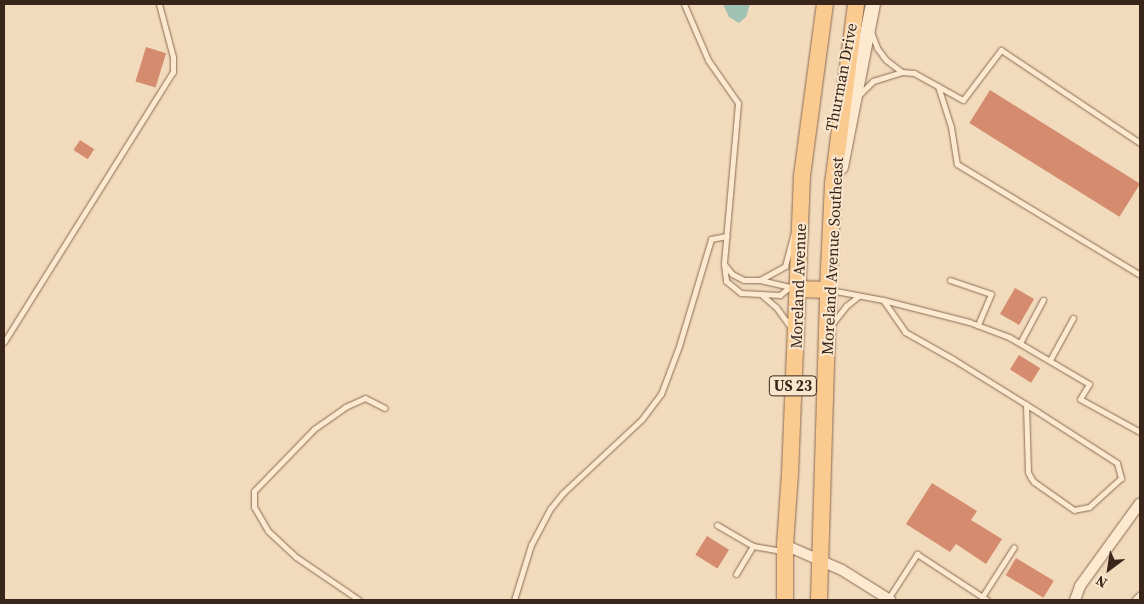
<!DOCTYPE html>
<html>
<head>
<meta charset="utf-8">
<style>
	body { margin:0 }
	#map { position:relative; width:1144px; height:604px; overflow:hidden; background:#f2dbbc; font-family:"Source Serif 4",serif }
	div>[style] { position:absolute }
	.water>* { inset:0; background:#a0c2b4 }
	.building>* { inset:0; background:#d48b6e; transform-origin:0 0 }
	.roads { filter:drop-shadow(0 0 1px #8b6a54) drop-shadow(0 0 1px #8b6a54) }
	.lane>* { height:5px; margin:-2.5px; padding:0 2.5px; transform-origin:2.5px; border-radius:2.5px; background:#fce9d0 }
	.street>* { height:10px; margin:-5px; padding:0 5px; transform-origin:5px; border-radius:5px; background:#fce9d0 }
	.secondary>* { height:14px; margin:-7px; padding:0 7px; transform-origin:7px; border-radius:7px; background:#fce9d0 }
	.primary>* { height:16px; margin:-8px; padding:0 8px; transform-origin:8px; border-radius:8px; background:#faca8f }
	span { translate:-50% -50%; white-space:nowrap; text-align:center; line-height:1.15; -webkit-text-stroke:4px #f9e6cc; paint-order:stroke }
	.shield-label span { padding:1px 4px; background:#f9e6cc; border:1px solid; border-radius:4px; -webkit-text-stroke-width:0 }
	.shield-label { font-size:15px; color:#39251a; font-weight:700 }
	.street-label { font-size:16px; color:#39251a }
	.frame { position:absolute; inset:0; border:5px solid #39251a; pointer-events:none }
	.north { position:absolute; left:1084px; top:544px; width:50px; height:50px; -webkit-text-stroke:4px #f9e6cc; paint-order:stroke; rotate:211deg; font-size:14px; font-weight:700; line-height:20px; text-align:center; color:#39251a }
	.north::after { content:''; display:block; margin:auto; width:18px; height:22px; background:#39251a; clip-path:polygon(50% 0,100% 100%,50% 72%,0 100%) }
</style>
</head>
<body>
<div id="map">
	<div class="water">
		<i style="clip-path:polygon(723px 4px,750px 4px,746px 17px,739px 23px,729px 17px)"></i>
	</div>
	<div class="building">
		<i style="left:146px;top:47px;width:21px;height:36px;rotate:17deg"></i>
		<i style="left:990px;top:90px;width:177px;height:39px;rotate:32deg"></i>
		<i style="left:80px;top:140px;width:17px;height:12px;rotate:33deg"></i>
		<i style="left:1015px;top:288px;width:22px;height:30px;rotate:30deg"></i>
		<i style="left:1019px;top:355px;width:25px;height:17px;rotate:32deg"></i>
		<i style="clip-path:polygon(932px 483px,977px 511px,971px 520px,1002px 539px,986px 564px,956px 544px,950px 552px,906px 524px)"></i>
		<i style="left:707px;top:536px;width:26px;height:22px;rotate:32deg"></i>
		<i style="left:1016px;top:558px;width:44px;height:20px;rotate:31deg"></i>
	</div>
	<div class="roads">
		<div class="lane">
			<i style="left:684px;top:4px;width:61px;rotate:66.8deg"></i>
			<i style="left:708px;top:60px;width:52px;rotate:55.1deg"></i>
			<i style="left:738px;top:103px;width:162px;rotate:95deg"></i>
			<i style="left:724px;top:264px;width:13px;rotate:51deg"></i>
			<i style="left:732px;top:274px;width:13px;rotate:27deg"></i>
			<i style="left:744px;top:280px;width:16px"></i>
			<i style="left:760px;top:280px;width:37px;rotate:13deg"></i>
			<i style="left:871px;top:32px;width:17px;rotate:69deg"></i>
			<i style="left:877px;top:48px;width:15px;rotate:53deg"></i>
			<i style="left:886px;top:60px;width:20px;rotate:37deg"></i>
			<i style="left:938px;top:86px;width:43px;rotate:72.4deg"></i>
			<i style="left:951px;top:127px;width:37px;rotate:81deg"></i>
			<i style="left:957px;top:164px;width:214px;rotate:31.2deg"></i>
			<i style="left:859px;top:95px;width:20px;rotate:-45deg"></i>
			<i style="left:873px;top:81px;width:30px;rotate:-17deg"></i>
			<i style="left:902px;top:72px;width:12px;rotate:5deg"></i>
			<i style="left:914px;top:73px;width:56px;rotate:28.9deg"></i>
			<i style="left:963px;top:100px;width:63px;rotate:-52.8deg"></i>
			<i style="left:1001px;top:50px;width:167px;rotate:33.8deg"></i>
			<i style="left:724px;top:264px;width:17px;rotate:83deg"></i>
			<i style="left:726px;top:281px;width:19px;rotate:39deg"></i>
			<i style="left:741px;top:293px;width:39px;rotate:3deg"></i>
			<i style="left:780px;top:295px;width:11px;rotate:-41deg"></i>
			<i style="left:760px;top:280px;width:29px;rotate:-29deg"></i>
			<i style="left:785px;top:266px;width:35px;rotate:-75deg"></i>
			<i style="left:950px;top:280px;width:43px;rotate:18.9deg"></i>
			<i style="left:991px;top:294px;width:34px;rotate:113deg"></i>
			<i style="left:830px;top:290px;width:54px;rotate:10.7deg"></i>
			<i style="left:883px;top:300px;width:89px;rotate:14.3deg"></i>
			<i style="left:969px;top:322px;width:43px;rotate:20.6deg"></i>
			<i style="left:1009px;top:337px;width:93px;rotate:30.4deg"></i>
			<i style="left:1089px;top:384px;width:17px;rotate:121deg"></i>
			<i style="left:1080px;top:399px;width:68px;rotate:28.8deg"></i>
			<i style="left:762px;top:295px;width:18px;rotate:41deg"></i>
			<i style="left:776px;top:307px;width:26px;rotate:54deg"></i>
			<i style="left:883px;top:300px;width:39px;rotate:55deg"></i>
			<i style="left:905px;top:332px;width:55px;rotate:29.4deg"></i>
			<i style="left:953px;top:359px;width:100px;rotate:31.9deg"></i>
			<i style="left:1038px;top:412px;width:94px;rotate:32.8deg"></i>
			<i style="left:1117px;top:463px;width:16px;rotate:75deg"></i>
			<i style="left:1121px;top:478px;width:43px;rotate:137.8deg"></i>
			<i style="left:1089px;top:507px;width:15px;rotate:169deg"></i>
			<i style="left:1074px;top:510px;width:49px;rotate:-145deg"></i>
			<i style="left:1034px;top:482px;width:5px;rotate:-127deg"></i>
			<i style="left:1031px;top:478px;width:7px;rotate:-117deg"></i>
			<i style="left:1028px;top:472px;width:68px;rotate:-91.7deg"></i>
			<i style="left:832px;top:324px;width:23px;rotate:-52deg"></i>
			<i style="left:846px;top:306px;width:16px;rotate:-38deg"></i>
			<i style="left:4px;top:342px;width:319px;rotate:-58deg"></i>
			<i style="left:173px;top:72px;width:15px;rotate:-90deg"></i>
			<i style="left:173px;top:57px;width:55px;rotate:-104.8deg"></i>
			<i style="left:1020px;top:343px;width:49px;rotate:-61.9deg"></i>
			<i style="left:1050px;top:360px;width:48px;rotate:-61.3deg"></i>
			<i style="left:717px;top:525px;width:42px;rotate:30.3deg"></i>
			<i style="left:753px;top:546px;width:29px;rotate:10deg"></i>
			<i style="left:736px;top:574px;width:33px;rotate:-59deg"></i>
			<i style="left:982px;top:597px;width:59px;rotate:-57.4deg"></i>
			<i style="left:888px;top:599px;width:54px;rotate:-57.2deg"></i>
			<i style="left:917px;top:554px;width:84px;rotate:33.3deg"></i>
			<i style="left:359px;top:600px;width:76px;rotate:-145.7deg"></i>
			<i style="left:296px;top:557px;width:38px;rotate:-137deg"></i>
			<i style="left:268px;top:531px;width:28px;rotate:-120deg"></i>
			<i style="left:254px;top:507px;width:16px;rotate:-90deg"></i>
			<i style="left:254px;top:491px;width:86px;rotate:-45.9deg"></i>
			<i style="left:314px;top:429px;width:38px;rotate:-35deg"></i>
			<i style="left:345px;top:407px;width:22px;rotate:-24deg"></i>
			<i style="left:365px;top:398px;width:22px;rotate:27deg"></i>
			<i style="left:514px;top:600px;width:58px;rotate:-72.8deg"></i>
			<i style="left:531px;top:545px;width:41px;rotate:-62.2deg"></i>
			<i style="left:550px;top:509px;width:21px;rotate:-51deg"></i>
			<i style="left:563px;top:493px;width:108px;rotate:-43.1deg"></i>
			<i style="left:642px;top:419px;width:31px;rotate:-53deg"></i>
			<i style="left:661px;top:394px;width:51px;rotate:-69.4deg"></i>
			<i style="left:679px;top:346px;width:112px;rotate:-73.3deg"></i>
			<i style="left:711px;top:239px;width:16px;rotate:-11deg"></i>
			<i style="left:1134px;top:600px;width:8px;rotate:-45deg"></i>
		</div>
		<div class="street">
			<i style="left:785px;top:545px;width:62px;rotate:23.7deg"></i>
			<i style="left:842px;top:570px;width:57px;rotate:32deg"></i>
			<i style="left:1075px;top:600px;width:15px;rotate:-70deg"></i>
			<i style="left:1080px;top:586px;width:102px;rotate:-54.1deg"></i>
		</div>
		<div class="secondary">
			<i style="left:841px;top:167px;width:166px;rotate:-78.9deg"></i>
		</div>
		<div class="primary">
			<i style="left:797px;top:289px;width:31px;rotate:2deg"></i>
			<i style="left:785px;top:600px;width:55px;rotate:-90deg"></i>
			<i style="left:785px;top:545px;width:71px;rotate:-86deg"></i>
			<i style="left:790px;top:474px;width:298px;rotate:-87.7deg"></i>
			<i style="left:802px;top:176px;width:174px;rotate:-82.4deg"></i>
			<i style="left:819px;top:600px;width:310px;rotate:-88.3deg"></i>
			<i style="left:828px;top:290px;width:106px;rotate:-87.3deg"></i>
			<i style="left:833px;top:184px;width:181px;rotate:-82.7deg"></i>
		</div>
	</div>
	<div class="shield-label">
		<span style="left:793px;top:386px">US 23</span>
	</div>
	<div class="street-label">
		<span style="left:841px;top:77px;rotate:-79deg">Thurman Drive</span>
		<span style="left:832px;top:256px;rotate:-87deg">Moreland Avenue Southeast</span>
		<span style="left:798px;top:286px;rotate:-88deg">Moreland Avenue</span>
	</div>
	<div class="frame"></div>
	<div class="north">N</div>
</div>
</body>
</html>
